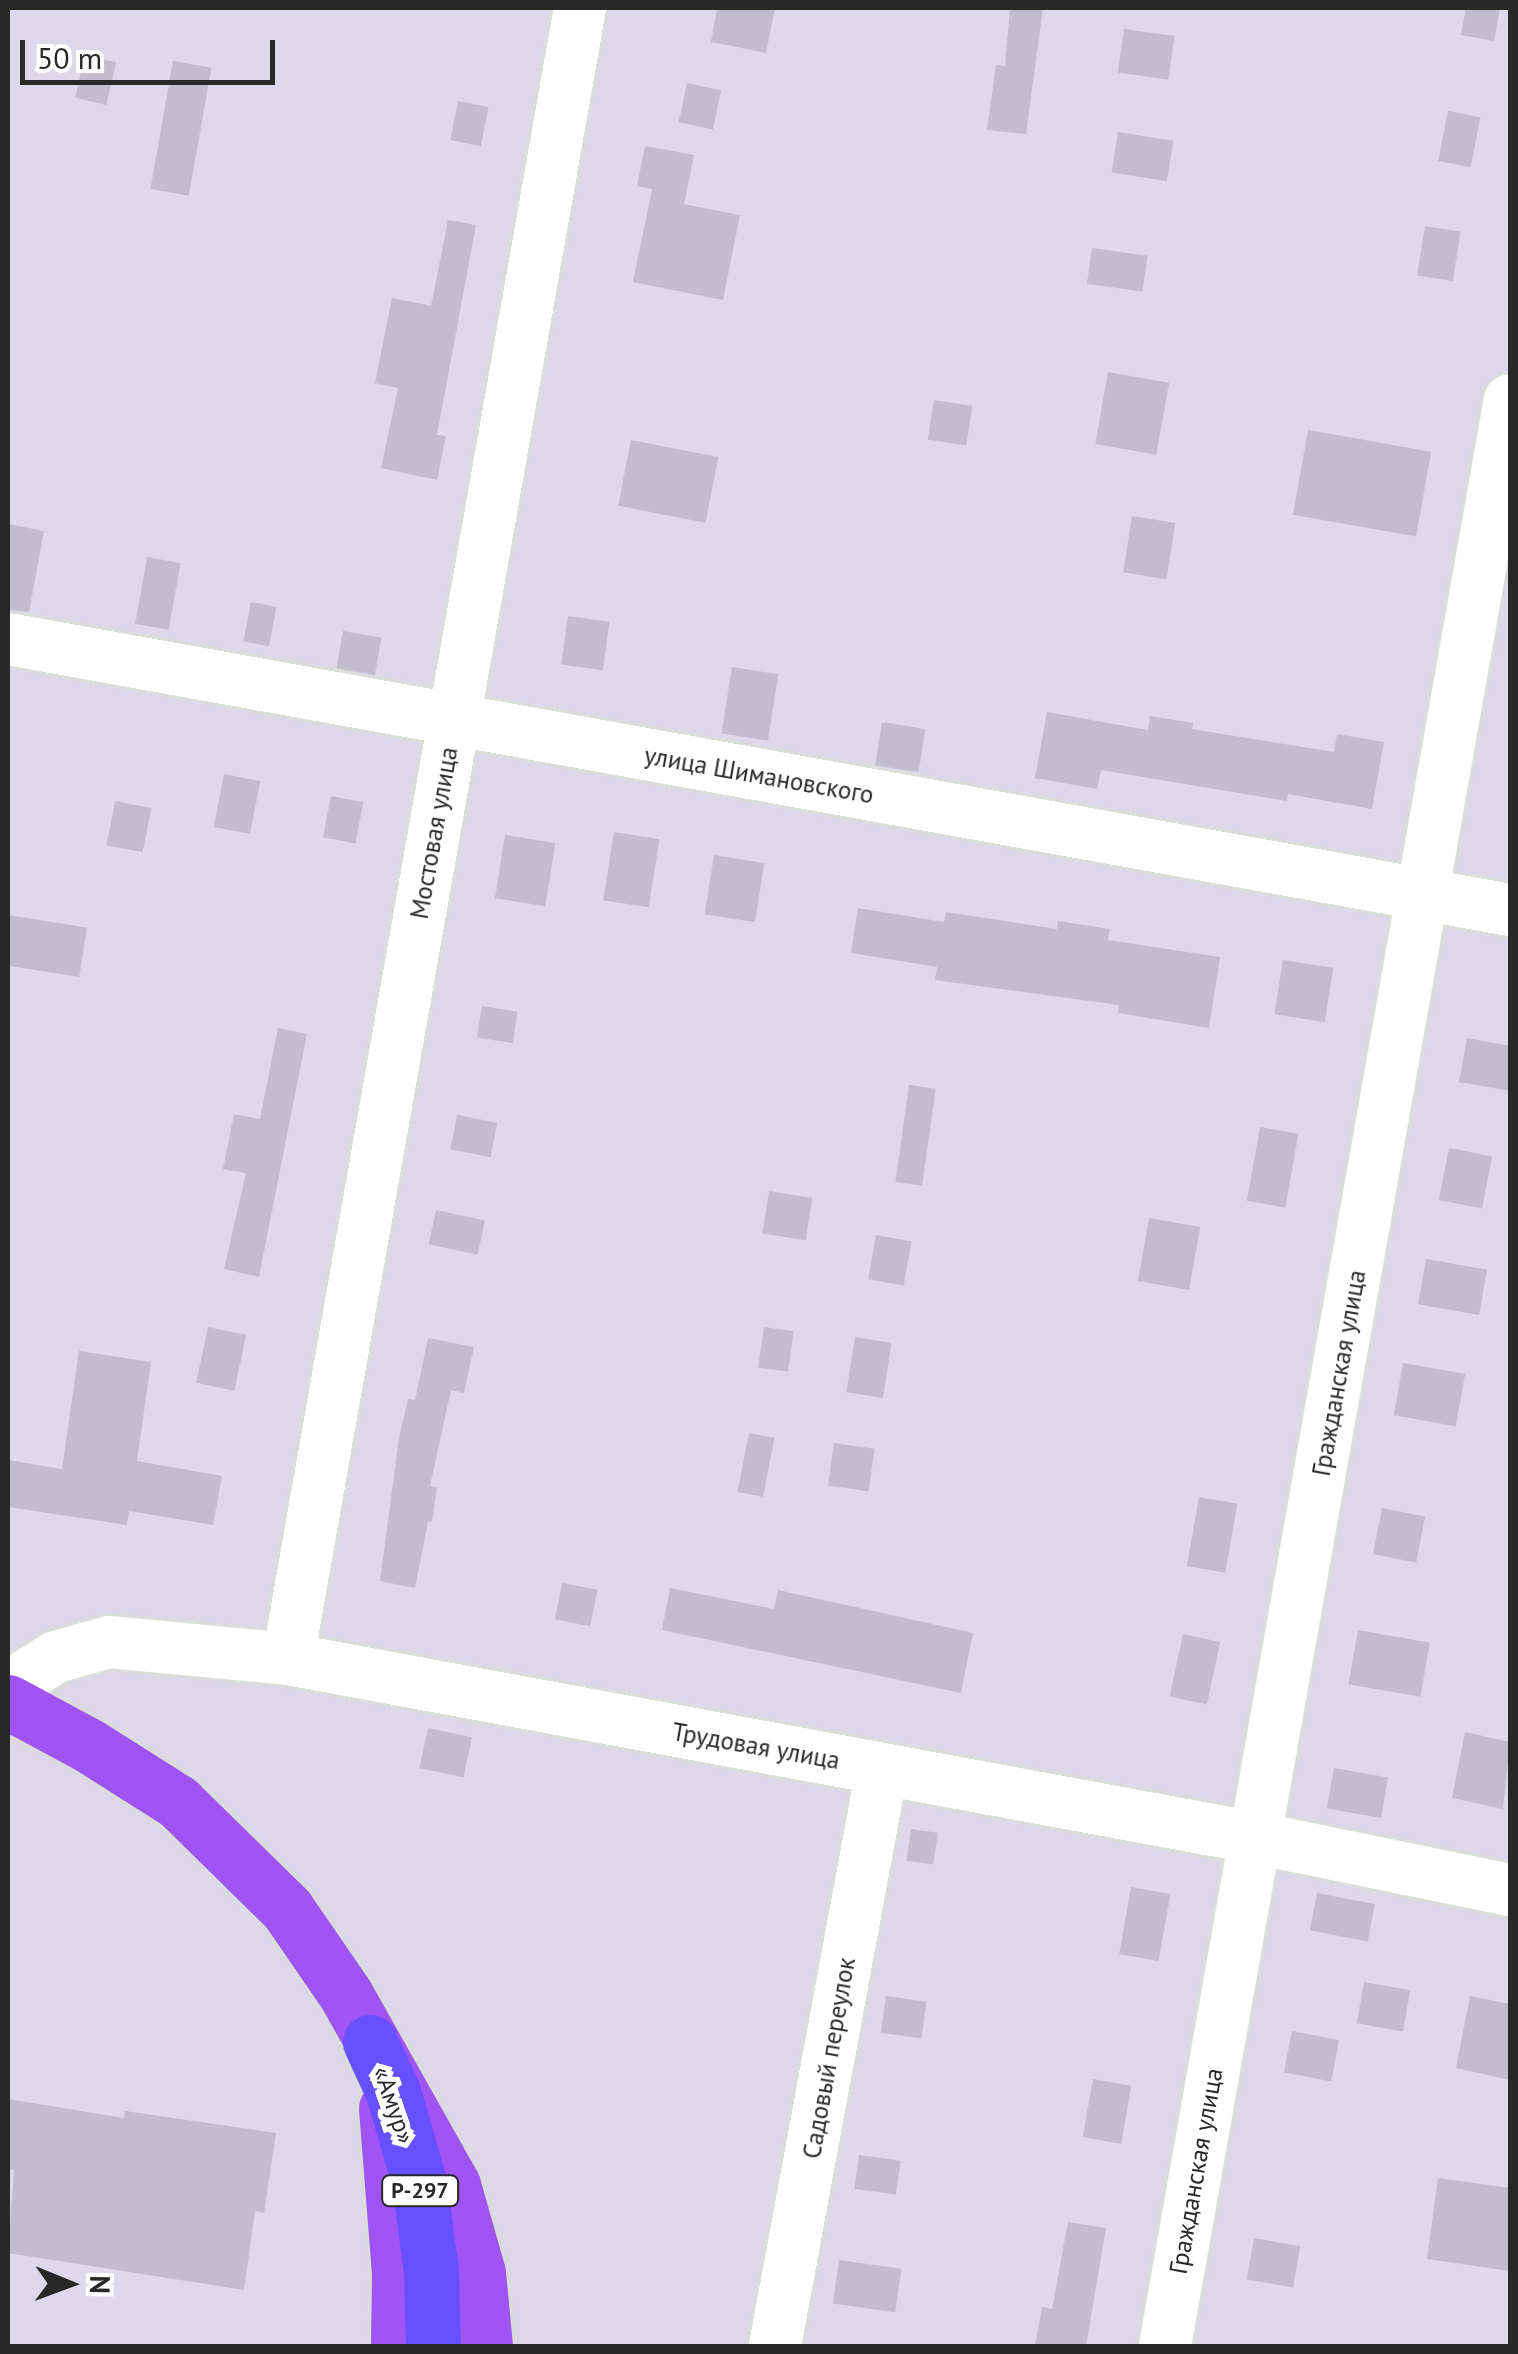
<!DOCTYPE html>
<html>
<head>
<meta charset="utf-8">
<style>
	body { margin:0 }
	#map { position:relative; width:1518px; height:2354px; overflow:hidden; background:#ded8eb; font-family:"PT Sans",sans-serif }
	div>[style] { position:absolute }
	.building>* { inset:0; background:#c2bdcc; transform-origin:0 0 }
	.roads { filter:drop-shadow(0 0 2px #d7e2ce) drop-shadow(0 0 2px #d7e2ce) }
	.minor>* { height:52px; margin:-26px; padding:0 26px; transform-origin:26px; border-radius:26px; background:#fff }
	.major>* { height:55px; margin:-27.5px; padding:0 27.5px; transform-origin:27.5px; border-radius:27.5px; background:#a054f4 }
	.highway>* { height:55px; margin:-27.5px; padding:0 27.5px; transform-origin:27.5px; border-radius:27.5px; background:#684fff }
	span { translate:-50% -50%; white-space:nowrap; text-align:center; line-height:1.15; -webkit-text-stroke:10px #fff; paint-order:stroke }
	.shield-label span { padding:2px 8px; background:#fff; border:2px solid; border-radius:8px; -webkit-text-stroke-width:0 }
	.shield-label { font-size:22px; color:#282828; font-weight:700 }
	.street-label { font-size:25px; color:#282828 }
	.frame { position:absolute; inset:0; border:10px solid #282828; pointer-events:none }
	.north { position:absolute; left:20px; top:2234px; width:100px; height:100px; -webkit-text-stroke:8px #fff; paint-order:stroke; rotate:91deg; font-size:28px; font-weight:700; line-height:40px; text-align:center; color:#282828 }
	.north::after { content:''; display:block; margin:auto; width:35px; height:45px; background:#282828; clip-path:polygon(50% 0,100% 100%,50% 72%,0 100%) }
	.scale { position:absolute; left:20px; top:40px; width:255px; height:45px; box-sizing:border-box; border:5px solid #282828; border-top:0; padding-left:12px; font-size:30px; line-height:35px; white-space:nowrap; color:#282828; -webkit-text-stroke:8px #fff; paint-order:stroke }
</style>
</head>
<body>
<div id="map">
	<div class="building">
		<i style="clip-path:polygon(717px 8px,775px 8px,766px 53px,711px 42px)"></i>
		<i style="clip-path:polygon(1010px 8px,1043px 8px,1026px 134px,987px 130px,996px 65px,1005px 66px)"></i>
		<i style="clip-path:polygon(1466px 8px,1500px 8px,1494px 41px,1461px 35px)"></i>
		<i style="left:1124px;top:29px;width:51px;height:44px;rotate:8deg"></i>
		<i style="left:85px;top:55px;width:32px;height:44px;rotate:13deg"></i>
		<i style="left:173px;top:61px;width:39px;height:130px;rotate:10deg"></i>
		<i style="left:687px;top:83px;width:35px;height:40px;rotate:12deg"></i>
		<i style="left:458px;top:101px;width:31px;height:40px;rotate:11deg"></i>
		<i style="left:1448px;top:111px;width:33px;height:51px;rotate:11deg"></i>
		<i style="left:1118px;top:132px;width:56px;height:41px;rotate:9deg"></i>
		<i style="clip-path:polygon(645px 146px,694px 155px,684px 204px,740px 215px,723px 300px,633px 282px,652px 189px,637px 186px)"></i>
		<i style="clip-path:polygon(448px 220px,476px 225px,437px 435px,446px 436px,437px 480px,381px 468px,398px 388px,375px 383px,392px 298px,431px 306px)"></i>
		<i style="left:1425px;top:226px;width:36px;height:50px;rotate:9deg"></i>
		<i style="left:1092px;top:248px;width:56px;height:36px;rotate:8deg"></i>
		<i style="left:1108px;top:372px;width:62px;height:73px;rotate:10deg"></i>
		<i style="left:934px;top:400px;width:39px;height:40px;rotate:9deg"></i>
		<i style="left:1308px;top:430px;width:125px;height:86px;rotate:10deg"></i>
		<i style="left:631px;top:440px;width:89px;height:67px;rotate:11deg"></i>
		<i style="left:1132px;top:516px;width:44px;height:57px;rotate:9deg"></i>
		<i style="clip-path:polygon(8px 524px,44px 531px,29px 612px,8px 610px)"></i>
		<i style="left:147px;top:557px;width:34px;height:68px;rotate:10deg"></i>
		<i style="left:251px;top:602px;width:26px;height:40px;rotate:11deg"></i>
		<i style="left:568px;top:616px;width:42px;height:49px;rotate:8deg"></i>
		<i style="left:343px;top:631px;width:39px;height:38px;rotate:10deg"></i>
		<i style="left:732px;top:667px;width:47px;height:67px;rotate:9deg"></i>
		<i style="clip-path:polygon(1047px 712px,1148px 730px,1150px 716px,1193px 723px,1192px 729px,1334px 752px,1337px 734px,1384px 742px,1372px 809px,1288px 794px,1287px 801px,1101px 770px,1097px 789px,1035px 778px)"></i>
		<i style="left:882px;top:722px;width:44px;height:44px;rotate:9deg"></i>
		<i style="left:224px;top:774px;width:37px;height:54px;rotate:11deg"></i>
		<i style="left:331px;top:796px;width:33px;height:42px;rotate:11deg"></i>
		<i style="left:115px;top:801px;width:37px;height:45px;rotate:11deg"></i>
		<i style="left:614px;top:832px;width:46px;height:69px;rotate:9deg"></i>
		<i style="left:505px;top:835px;width:51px;height:64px;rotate:9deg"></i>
		<i style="left:714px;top:855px;width:51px;height:60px;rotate:9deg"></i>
		<i style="clip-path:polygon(858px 908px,944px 922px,946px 912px,1057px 929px,1058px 921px,1110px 929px,1108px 940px,1220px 957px,1209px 1028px,1118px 1013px,1119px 1005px,935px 980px,937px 967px,851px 953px)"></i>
		<i style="left:8px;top:915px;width:80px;height:50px;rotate:9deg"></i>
		<i style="left:1283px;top:960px;width:51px;height:55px;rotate:9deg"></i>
		<i style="left:482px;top:1006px;width:36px;height:32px;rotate:9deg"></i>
		<i style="clip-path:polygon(278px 1028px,307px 1034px,259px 1277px,224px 1269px,246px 1173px,223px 1169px,234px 1114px,260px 1119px)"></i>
		<i style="clip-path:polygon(1467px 1038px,1510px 1046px,1510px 1091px,1459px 1082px)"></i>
		<i style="left:909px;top:1085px;width:27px;height:98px;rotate:8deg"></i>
		<i style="left:457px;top:1115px;width:41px;height:35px;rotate:11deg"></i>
		<i style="left:1260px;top:1127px;width:39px;height:75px;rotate:10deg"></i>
		<i style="left:1449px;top:1148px;width:44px;height:53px;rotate:11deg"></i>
		<i style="left:769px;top:1191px;width:44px;height:43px;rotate:9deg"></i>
		<i style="left:436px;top:1210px;width:50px;height:35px;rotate:12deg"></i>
		<i style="left:1149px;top:1218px;width:52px;height:64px;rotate:10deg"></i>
		<i style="left:876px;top:1235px;width:36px;height:45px;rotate:10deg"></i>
		<i style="left:1426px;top:1259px;width:62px;height:46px;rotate:10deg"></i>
		<i style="left:208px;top:1327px;width:39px;height:57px;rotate:12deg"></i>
		<i style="left:764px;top:1327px;width:30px;height:41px;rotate:8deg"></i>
		<i style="left:855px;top:1337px;width:37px;height:56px;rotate:9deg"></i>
		<i style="clip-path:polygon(428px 1338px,474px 1347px,464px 1393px,451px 1390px,430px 1486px,437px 1487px,432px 1522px,428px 1522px,415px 1588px,380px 1581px,399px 1438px,408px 1399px,415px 1400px)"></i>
		<i style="clip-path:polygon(79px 1351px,151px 1362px,137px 1461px,222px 1476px,213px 1525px,129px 1511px,127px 1525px,8px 1507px,8px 1460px,62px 1469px)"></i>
		<i style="left:1403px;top:1363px;width:63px;height:53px;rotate:10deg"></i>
		<i style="left:749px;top:1433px;width:26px;height:60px;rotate:11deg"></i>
		<i style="left:834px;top:1443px;width:41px;height:43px;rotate:8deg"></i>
		<i style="left:1199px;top:1497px;width:39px;height:70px;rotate:10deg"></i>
		<i style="left:1382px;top:1508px;width:44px;height:47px;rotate:11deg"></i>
		<i style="left:562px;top:1583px;width:36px;height:37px;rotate:11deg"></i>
		<i style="clip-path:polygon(670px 1588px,774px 1609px,778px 1590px,973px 1633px,961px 1693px,662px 1630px)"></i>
		<i style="left:1358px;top:1630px;width:73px;height:55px;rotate:10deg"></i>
		<i style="left:1183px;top:1634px;width:38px;height:64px;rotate:12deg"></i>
		<i style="left:428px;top:1728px;width:45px;height:41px;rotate:12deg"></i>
		<i style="clip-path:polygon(1465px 1732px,1510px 1742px,1503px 1809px,1452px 1798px)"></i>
		<i style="left:1334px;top:1768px;width:55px;height:41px;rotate:10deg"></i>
		<i style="left:911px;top:1829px;width:27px;height:32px;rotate:8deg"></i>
		<i style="left:1131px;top:1887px;width:40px;height:68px;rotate:10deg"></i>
		<i style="left:1317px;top:1893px;width:59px;height:38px;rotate:11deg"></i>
		<i style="left:1364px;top:1982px;width:47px;height:42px;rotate:10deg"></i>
		<i style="left:886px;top:1996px;width:41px;height:37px;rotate:8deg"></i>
		<i style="clip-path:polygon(1470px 1996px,1510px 2004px,1510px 2080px,1456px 2068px)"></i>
		<i style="left:1292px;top:2031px;width:48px;height:42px;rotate:11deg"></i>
		<i style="left:1093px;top:2079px;width:39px;height:59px;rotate:10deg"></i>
		<i style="clip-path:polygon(8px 2099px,124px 2118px,125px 2111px,276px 2133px,264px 2213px,255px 2211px,244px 2290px,8px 2253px,14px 2170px,8px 2169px)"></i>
		<i style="left:859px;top:2155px;width:42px;height:34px;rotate:8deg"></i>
		<i style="clip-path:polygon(1438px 2178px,1510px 2188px,1510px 2271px,1427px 2259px)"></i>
		<i style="clip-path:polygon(1068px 2222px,1106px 2228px,1086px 2346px,1035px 2346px,1042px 2307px,1052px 2309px)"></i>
		<i style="left:1254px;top:2238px;width:47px;height:42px;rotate:10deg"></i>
		<i style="left:839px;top:2260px;width:63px;height:44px;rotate:8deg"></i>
	</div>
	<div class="roads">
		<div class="minor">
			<i style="left:8px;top:639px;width:1526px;rotate:10.23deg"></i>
			<i style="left:288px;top:1659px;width:1677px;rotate:-79.97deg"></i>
			<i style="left:8px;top:1687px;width:57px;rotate:-32deg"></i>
			<i style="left:56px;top:1657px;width:55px;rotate:-15.8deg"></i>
			<i style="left:109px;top:1642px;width:180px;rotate:5.4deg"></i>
			<i style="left:288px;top:1659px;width:984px;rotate:10.48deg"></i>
			<i style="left:1256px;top:1838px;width:259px;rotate:11.6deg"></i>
			<i style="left:775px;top:2346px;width:587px;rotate:-79.49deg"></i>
			<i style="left:1165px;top:2346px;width:1976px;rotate:-79.95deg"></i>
		</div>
		<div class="major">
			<i style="left:8px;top:1702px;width:91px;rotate:28.3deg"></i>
			<i style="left:88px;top:1745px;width:107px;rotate:32.3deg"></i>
			<i style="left:178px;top:1802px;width:153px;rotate:44.5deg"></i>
			<i style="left:287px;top:1909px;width:104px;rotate:55.5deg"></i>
			<i style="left:346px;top:1995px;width:218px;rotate:60.6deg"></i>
			<i style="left:453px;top:2185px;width:91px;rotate:74.1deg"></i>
			<i style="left:478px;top:2273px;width:73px;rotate:84.5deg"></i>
			<i style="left:386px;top:2108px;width:165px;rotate:85.5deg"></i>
			<i style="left:399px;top:2272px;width:74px;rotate:90.8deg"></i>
		</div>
		<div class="highway">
			<i style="left:370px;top:2042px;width:55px;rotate:65.3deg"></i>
			<i style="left:393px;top:2092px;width:94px;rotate:73.9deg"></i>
			<i style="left:419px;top:2182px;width:91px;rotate:82.4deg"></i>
			<i style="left:431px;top:2272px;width:74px;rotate:88.5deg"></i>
		</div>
	</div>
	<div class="shield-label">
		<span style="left:420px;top:2191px">Р-297</span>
	</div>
	<div class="street-label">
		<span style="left:759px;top:775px;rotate:10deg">улица Шимановского</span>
		<span style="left:434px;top:833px;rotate:-80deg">Мостовая улица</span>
		<span style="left:1339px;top:1373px;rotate:-80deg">Гражданская улица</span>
		<span style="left:756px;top:1746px;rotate:10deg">Трудовая улица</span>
		<span style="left:829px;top:2058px;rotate:-80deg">Садовый переулок</span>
		<span style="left:394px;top:2105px;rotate:71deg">«Амур»</span>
		<span style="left:1196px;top:2171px;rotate:-80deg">Гражданская улица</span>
	</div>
	<div class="frame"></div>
	<div class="north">N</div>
	<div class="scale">50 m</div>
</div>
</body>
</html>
